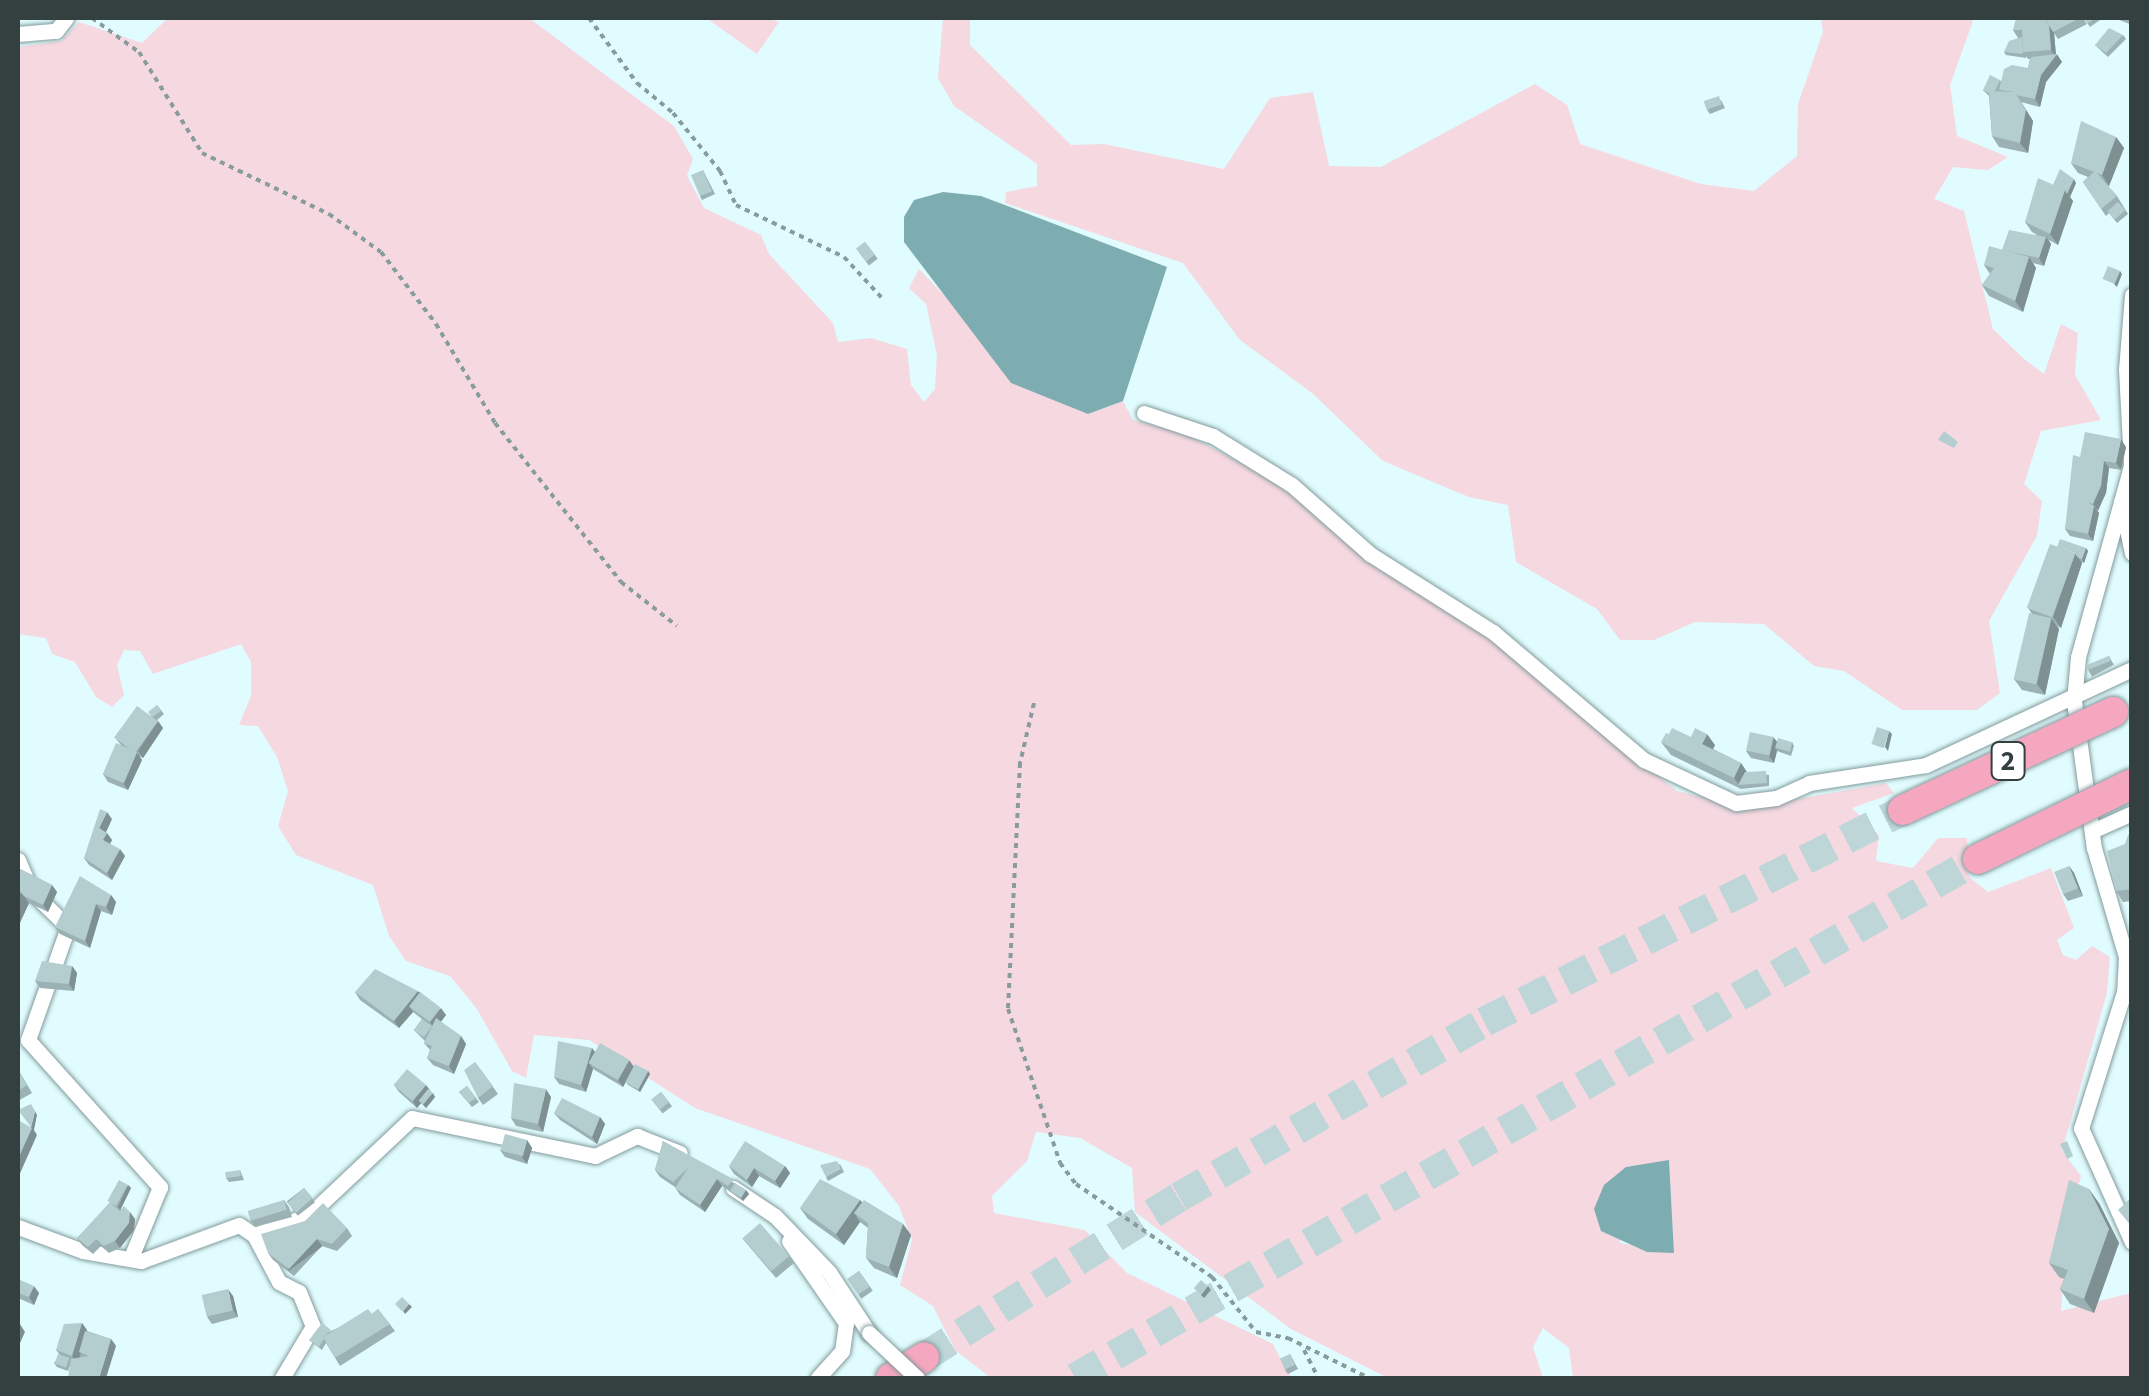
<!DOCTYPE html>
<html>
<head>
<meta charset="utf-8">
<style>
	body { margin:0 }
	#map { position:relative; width:2149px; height:1396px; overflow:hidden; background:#e1fcfe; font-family:"Source Sans 3",sans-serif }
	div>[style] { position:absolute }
	.green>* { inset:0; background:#f5d8e0 }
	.water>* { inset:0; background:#7eadb1 }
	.highway-tunnel>* { height:30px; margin-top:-15px; transform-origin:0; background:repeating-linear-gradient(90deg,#bed6d8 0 30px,transparent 0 45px) }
	.path>* { height:4px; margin-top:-2px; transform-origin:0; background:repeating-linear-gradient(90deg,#899c9d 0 5px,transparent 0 10px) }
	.roads { filter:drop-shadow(0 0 2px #829b9d) drop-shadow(0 0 2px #829b9d) }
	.street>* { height:15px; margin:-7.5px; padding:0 7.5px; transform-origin:7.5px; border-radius:7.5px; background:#fff }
	.highway>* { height:30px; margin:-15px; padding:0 15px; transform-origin:15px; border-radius:15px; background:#f6a7c0 }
	.bridges { filter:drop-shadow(0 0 2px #829b9d) drop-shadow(0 0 2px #829b9d) }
	.street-bridge>* { height:15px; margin:-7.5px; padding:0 7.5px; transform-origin:7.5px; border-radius:7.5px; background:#fff }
	.highway-bridge>* { height:30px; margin:-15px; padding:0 15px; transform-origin:15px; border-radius:15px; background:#f6a7c0 }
	.wall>* { inset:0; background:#9bb1b3; transform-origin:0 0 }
	.shaded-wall>* { inset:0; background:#7e9092; transform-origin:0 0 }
	.building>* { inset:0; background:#b4ced0; transform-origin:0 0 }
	span { translate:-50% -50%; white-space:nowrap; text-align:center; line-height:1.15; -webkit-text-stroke:8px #fff; paint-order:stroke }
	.shield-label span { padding:2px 8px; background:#fff; border:2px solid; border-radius:8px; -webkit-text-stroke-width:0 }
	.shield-label { font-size:28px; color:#343f40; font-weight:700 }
	.frame { position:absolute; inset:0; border:20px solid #343f40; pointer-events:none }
</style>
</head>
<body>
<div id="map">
	<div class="green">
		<i style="clip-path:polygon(evenodd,168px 18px,529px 18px,674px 126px,693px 159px,687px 176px,704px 208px,761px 235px,769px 254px,833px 323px,838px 342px,871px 338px,907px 349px,911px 385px,924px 402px,935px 389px,937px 355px,926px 304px,909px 288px,919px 269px,961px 313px,1088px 414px,1123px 401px,1133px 420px,1188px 435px,1291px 490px,1476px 626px,1677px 791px,1748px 808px,1886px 783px,1894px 793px,1852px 808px,1879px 835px,1876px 861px,1913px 868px,1938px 838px,1967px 838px,1969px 877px,1988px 892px,2051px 868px,2074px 928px,2057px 940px,2063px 955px,2076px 960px,2092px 946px,2110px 957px,2107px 993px,2062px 1151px,2081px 1176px,2067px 1227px,2061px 1311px,2131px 1293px,2131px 1378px,1573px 1378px,1569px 1348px,1543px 1328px,1533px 1347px,1543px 1378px,1388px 1378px,1291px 1329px,1135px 1212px,1132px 1168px,1080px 1138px,1036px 1132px,1027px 1161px,992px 1196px,994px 1213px,1085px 1230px,1127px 1273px,1273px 1344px,1291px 1378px,991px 1378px,955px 1350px,933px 1306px,900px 1285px,912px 1240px,899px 1206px,870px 1169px,695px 1108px,589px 1040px,534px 1035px,526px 1078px,512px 1071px,477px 1009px,450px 976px,406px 961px,389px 936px,373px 885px,296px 855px,278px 826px,288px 791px,277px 757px,258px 726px,239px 725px,251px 696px,251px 662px,241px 644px,153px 674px,140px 651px,124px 650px,117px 665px,124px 695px,112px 707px,96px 697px,75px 662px,52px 654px,46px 638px,18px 634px,18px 47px,61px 41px,79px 22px,142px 43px,168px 18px,1669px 1161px,1674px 1252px,1620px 1243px,1626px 1167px,1669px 1161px)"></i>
		<i style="clip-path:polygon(706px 18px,767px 18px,779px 22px,757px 54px)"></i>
		<i style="clip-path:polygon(943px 18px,970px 18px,970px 45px,1071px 145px,1104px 144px,1224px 169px,1270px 98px,1313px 92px,1329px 166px,1381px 167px,1535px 84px,1567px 105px,1580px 144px,1701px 184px,1754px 191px,1797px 156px,1798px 104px,1823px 32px,1821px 18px,1974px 18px,1950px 85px,1957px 136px,2008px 157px,1988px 170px,1953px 167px,1934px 199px,1964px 211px,1993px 329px,2024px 359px,2044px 374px,2061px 324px,2078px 333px,2075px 375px,2101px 420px,2041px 431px,2024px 484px,2042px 501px,2037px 536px,1989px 621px,2000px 693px,1977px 710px,1902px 710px,1844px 671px,1814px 666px,1764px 624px,1695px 622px,1654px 640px,1620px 640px,1597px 609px,1516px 562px,1508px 505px,1469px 497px,1383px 461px,1312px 393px,1240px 340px,1183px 263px,1005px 203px,1006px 192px,1037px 186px,1037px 164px,954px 106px,938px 78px)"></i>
	</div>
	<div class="water">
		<i style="clip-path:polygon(943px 192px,981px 196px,1167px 267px,1123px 401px,1088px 414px,1011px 383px,904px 242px,904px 217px,914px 200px)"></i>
		<i style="clip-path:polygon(1669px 1160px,1674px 1253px,1647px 1252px,1601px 1231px,1594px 1209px,1604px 1185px,1626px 1167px)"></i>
	</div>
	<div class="highway-tunnel">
		<i style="left:924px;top:1357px;width:301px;rotate:-32.1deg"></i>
		<i style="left:1179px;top:1197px;width:352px;rotate:-29.8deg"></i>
		<i style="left:1484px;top:1022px;width:470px;rotate:-26.8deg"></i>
		<i style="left:1075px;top:1378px;width:1042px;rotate:-29.89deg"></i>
	</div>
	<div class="path">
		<i style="left:92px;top:18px;width:58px;rotate:35.9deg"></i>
		<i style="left:139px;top:52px;width:119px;rotate:58deg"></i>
		<i style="left:202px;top:153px;width:141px;rotate:25.7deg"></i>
		<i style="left:329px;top:214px;width:64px;rotate:36.2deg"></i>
		<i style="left:381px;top:252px;width:91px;rotate:52.6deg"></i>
		<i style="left:436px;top:324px;width:115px;rotate:59.2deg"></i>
		<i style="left:495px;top:423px;width:203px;rotate:51.6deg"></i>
		<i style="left:621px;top:582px;width:71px;rotate:38.2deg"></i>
		<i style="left:589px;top:18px;width:81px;rotate:53.6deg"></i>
		<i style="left:637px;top:83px;width:47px;rotate:39.8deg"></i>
		<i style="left:673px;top:113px;width:75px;rotate:51deg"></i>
		<i style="left:720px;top:171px;width:38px;rotate:65deg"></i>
		<i style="left:736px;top:205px;width:120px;rotate:25.7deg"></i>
		<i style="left:844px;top:257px;width:56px;rotate:47.2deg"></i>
		<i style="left:1034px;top:703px;width:62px;rotate:103.1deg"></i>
		<i style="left:1020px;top:763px;width:246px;rotate:92.8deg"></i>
		<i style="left:1008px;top:1009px;width:163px;rotate:71.3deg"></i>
		<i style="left:1060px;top:1163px;width:26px;rotate:53deg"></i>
		<i style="left:1076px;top:1184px;width:165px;rotate:34.4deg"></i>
		<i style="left:1212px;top:1277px;width:70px;rotate:51.3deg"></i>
		<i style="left:1256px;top:1332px;width:33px;rotate:11deg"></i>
		<i style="left:1288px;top:1338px;width:90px;rotate:26.3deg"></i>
		<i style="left:1304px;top:1350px;width:31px;rotate:63deg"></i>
	</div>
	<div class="roads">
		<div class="street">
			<i style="left:18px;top:34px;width:38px;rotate:-5deg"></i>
			<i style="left:56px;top:31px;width:16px;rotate:-52deg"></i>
			<i style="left:2132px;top:295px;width:74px;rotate:94.6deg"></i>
			<i style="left:2126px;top:369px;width:97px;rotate:87deg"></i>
			<i style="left:2131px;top:466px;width:198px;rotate:105.5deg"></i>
			<i style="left:2078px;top:657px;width:44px;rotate:95.2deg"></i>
			<i style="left:2074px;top:701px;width:148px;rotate:82.3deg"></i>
			<i style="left:2094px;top:848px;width:114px;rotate:73.6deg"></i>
			<i style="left:2126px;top:957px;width:35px;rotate:93deg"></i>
			<i style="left:2124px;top:992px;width:143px;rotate:107.5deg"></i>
			<i style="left:2081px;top:1128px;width:125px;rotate:65.9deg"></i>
			<i style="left:1144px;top:413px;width:73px;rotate:18.4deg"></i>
			<i style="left:1213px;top:436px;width:93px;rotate:31.8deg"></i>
			<i style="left:1292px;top:485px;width:104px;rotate:41.5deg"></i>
			<i style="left:1370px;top:554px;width:146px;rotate:32.4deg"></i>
			<i style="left:1493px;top:632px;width:198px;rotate:40.3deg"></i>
			<i style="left:1644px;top:760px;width:102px;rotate:25.1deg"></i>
			<i style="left:1736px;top:803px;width:40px;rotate:-7.1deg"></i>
			<i style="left:1776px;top:798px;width:36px;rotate:-24deg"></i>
			<i style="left:1809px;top:783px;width:118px;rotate:-8.7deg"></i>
			<i style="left:1926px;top:765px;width:227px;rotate:-25deg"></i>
			<i style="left:2121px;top:501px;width:53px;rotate:78.1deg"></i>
			<i style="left:2092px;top:831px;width:44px;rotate:-24.2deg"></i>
			<i style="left:18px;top:860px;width:34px;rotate:67deg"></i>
			<i style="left:31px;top:891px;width:52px;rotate:44.2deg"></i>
			<i style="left:68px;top:927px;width:120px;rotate:109.5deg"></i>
			<i style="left:28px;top:1040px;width:198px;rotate:48.1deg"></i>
			<i style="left:160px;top:1187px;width:74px;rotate:112.4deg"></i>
			<i style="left:733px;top:1188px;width:50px;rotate:33.7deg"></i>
			<i style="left:775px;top:1216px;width:78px;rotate:46deg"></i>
			<i style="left:829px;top:1272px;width:73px;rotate:56.7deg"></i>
			<i style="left:18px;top:1227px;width:69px;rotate:20.3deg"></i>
			<i style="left:83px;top:1251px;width:59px;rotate:9.8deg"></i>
			<i style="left:141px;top:1261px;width:104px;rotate:-20.2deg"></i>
			<i style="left:239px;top:1225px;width:18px;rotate:34deg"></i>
			<i style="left:254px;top:1235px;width:53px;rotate:62deg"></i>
			<i style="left:279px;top:1282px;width:22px;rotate:27deg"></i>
			<i style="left:299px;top:1292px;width:37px;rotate:68deg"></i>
			<i style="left:313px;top:1326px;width:61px;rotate:120.8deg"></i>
			<i style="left:254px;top:1235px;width:59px;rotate:-20deg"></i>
			<i style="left:309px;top:1215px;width:141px;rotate:-43.3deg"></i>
			<i style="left:412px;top:1118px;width:187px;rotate:11.7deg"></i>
			<i style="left:595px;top:1156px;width:47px;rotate:-25.5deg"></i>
			<i style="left:637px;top:1136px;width:46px;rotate:21.6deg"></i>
			<i style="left:789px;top:1241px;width:100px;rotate:55.2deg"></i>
			<i style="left:846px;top:1323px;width:28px;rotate:98deg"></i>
			<i style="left:842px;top:1351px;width:36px;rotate:132deg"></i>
		</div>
		<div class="highway">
			<i style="left:891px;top:1378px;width:39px;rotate:-32deg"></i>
		</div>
	</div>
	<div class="bridges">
		<div class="street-bridge">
			<i style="left:869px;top:1333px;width:66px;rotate:43.2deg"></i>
		</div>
		<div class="highway-bridge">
			<i style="left:1903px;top:810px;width:232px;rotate:-25deg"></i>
			<i style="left:1978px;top:859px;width:171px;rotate:-26deg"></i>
		</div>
	</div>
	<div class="wall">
		<i style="clip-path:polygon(2045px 18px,2083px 18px,2087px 24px,2058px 39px,2054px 33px,2056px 55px,2062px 62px,2046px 82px,2040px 107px,2021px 102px,2033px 121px,2028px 153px,1999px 147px,1992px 136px,1989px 96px,1983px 90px,2000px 80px,2001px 82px,2028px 68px,2030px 59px,2028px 59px,2026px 56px,2026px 58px,2006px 55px,2004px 52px,2018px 38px,2013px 30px)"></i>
		<i style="clip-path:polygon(2084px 18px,2099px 18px,2100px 20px,2090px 27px)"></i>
		<i style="clip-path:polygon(2116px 18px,2132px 18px,2132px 25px,2117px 19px)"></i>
		<i style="clip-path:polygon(2123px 35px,2126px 39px,2108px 57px,2095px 45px)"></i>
		<i style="clip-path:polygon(1721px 100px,1725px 108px,1710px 114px,1707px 110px)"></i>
		<i style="clip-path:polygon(2116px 137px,2124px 148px,2109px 186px,2107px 185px,2117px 196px,2128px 214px,2117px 223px,2109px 213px,2106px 216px,2083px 182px,2088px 177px,2078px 173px,2071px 163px)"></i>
		<i style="clip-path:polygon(703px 170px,715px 194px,702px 200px,700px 196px)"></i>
		<i style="clip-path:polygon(2076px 183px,2070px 197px,2073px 201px,2058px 245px,2049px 240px,2051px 244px,2044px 266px,2033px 263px,2036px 268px,2023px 312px,1989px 296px,1982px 285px,1990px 274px,1984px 265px,2002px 250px,2037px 235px,2032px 232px,2025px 222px,2053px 185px)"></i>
		<i style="left:865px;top:242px;width:21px;height:11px;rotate:53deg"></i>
		<i style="clip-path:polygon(2126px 447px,2121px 470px,2109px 468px,2106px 493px,2097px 511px,2099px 513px,2093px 541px,2070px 536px,2065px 529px,2080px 457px)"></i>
		<i style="clip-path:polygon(2086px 548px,2088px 551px,2084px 563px,2081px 562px,2082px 563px,2061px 628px,2057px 626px,2059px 629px,2045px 695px,2022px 690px,2014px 679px,2032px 614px,2028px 608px)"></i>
		<i style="left:2109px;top:656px;width:10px;height:25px;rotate:61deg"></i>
		<i style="clip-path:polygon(157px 705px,164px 714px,157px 720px,163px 728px,143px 758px,139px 756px,142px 760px,128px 790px,108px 782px,103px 774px,121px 745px,116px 739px,151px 716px)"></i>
		<i style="clip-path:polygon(1691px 737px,1715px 745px,1713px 749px,1741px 763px,1747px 772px,1769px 775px,1769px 786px,1741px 789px,1671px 755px,1661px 742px)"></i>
		<i style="clip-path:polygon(1773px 737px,1777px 742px,1792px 742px,1794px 746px,1791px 756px,1777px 751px,1774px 763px,1751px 758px,1746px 751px)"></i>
		<i style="clip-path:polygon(112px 819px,106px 832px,112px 840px,110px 844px,125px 856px,112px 880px,89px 865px,84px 858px)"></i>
		<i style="clip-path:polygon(2132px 834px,2132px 901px,2123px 902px,2116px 891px,2125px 844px)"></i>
		<i style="clip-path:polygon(2069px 866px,2074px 873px,2083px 896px,2068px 901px,2063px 894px)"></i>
		<i style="clip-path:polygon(18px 868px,52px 885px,57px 892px,48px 912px,29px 903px,18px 927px)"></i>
		<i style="clip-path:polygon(111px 895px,116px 902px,112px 915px,101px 911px,90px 948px,60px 934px,55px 927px)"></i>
		<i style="clip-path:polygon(72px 966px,77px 973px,74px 991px,40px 988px,35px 981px)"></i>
		<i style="clip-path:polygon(355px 992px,420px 992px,446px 1015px,441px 1022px,461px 1036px,466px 1044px,454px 1074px,433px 1065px,427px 1058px,430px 1050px,424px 1043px,425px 1041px,414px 1030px,422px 1019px,413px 1012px,399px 1028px,360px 1000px)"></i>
		<i style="clip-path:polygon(592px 1048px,595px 1052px,648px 1071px,650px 1074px,640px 1092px,628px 1085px,626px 1082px,623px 1087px,593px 1069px,586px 1092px,559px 1084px,554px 1077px)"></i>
		<i style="clip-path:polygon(475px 1062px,498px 1094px,483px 1105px,478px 1098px)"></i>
		<i style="clip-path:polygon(18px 1069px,32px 1093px,18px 1101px)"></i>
		<i style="clip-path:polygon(394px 1085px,426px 1085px,435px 1097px,426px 1108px,421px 1103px,417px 1108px,399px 1092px)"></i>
		<i style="clip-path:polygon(467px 1086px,479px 1102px,472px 1107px,459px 1092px)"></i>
		<i style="left:661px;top:1092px;width:18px;height:12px;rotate:52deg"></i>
		<i style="clip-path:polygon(551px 1097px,543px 1132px,516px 1126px,511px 1118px)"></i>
		<i style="clip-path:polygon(554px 1113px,600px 1117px,605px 1124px,597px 1144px,560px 1120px)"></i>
		<i style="clip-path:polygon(527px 1140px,532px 1148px,527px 1164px,505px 1157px,500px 1150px)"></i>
		<i style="clip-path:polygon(663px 1141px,746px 1190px,749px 1194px,743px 1201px,722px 1186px,705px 1212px,680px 1195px,675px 1187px,660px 1177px,655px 1170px)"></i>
		<i style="clip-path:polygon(840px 1164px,844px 1172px,828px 1181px,826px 1177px)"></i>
		<i style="clip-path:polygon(729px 1166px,785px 1166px,790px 1173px,780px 1188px,759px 1176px,752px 1187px,734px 1174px)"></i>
		<i style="clip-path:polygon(240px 1170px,244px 1180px,229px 1182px,226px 1178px)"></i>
		<i style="clip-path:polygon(128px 1185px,131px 1188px,121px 1209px,135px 1219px,134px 1230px,120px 1248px,109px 1253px,101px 1246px,93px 1254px,82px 1245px,77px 1238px)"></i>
		<i style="left:304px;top:1188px;width:18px;height:22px;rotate:52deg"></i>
		<i style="clip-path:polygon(284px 1200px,289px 1207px,292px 1217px,255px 1227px,250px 1220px)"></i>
		<i style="clip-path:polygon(860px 1200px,862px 1202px,903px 1224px,911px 1235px,897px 1278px,874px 1268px,866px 1258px,868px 1228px,860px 1222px,844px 1245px,808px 1219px,800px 1208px)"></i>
		<i style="clip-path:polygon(2099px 1203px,2119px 1243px,2094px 1313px,2070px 1304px,2060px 1289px,2064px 1279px,2059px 1277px,2049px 1263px)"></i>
		<i style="clip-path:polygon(347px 1228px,352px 1236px,337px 1251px,322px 1246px,294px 1276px,273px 1260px,268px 1253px)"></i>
		<i style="clip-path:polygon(742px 1238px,789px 1256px,794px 1263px,776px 1278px)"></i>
		<i style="left:859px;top:1271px;width:24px;height:14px;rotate:55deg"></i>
		<i style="clip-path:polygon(18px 1279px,39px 1293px,34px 1305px,18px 1298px)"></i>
		<i style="clip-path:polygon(233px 1296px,238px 1317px,212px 1324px,207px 1317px)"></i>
		<i style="clip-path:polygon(378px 1309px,395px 1331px,340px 1366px,326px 1343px,322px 1350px,309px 1340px,372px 1314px)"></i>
		<i style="clip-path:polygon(82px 1323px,87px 1331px,111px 1339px,116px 1346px,70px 1366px,68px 1371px,57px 1367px,54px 1363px,60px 1355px,56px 1350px)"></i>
		<i style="clip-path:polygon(1290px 1354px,1298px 1369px,1288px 1374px,1285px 1370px)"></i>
	</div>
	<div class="shaded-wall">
		<i style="clip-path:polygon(2049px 25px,2054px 32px,2056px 56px,2057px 54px,2062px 62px,2046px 82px,2040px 107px,2035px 99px,2041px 75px,2055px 57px,2051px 50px)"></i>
		<i style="clip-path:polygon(2015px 92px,2033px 121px,2028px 153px,2020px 143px)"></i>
		<i style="clip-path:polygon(2116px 137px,2124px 148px,2109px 186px,2102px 175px)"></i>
		<i style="clip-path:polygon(2074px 179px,2076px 183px,2070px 197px,2073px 201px,2058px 245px,2050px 234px,2065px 190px)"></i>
		<i style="clip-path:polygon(2046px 237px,2051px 244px,2044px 266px,2039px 258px)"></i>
		<i style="clip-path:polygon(2029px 257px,2036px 268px,2023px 312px,2015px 301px)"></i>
		<i style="clip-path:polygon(2120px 271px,2122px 274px,2117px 287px,2114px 284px)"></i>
		<i style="clip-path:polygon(2121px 439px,2126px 447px,2121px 470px,2116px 463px)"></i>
		<i style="clip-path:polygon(2104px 461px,2109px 468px,2106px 493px,2098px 511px,2093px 504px)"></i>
		<i style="clip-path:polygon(2094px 506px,2099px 513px,2093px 541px,2088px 534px)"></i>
		<i style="clip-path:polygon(2086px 548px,2088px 551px,2084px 563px,2082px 559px)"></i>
		<i style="clip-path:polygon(2075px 553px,2082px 563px,2061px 628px,2053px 617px)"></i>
		<i style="clip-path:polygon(2051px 618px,2059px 629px,2045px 695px,2037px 684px)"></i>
		<i style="clip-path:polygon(158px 721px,163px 728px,143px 758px,138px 751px)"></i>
		<i style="clip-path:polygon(1889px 731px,1892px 734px,1888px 751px,1885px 747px)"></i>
		<i style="clip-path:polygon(1707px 734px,1715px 745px,1710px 755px,1702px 744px)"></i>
		<i style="clip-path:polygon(1773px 737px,1779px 744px,1775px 748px,1777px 751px,1774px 763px,1769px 756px)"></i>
		<i style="clip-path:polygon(137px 752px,142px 760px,128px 790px,123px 783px)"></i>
		<i style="clip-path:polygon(1741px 763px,1748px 774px,1739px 785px,1734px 778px)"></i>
		<i style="clip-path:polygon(107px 812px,112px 819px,104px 836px,99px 828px)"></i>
		<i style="clip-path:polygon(107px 833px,112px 840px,108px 847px,103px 840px)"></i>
		<i style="clip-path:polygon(120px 849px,125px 856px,112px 880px,107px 873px)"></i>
		<i style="clip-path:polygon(2069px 866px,2074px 873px,2083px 896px,2078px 888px)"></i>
		<i style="clip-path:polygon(52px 885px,57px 892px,48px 912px,43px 905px)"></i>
		<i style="clip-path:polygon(21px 892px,29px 903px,18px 927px,18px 900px)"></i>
		<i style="clip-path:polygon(111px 895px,116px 902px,112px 915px,106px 907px)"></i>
		<i style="clip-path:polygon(96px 904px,101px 911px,90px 948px,85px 941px)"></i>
		<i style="clip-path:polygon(72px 966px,77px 973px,74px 991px,69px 984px)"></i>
		<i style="clip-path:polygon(418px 991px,424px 998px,409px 1006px,413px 1012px,399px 1028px,394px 1021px)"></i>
		<i style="clip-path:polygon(441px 1008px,446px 1015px,435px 1029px,430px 1022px)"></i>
		<i style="clip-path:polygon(461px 1036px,466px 1044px,454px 1074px,449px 1066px)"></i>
		<i style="clip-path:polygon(592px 1048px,597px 1055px,589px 1063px,593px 1069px,586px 1092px,581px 1085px)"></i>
		<i style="clip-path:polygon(629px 1060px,634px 1067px,623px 1087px,618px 1080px)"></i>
		<i style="clip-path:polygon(648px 1071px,650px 1074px,640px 1092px,638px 1089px)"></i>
		<i style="clip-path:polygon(426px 1085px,431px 1092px,417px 1108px,412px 1100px)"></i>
		<i style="clip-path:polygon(546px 1089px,551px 1097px,543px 1132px,538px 1124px)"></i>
		<i style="clip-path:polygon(433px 1093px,435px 1097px,426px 1108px,423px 1104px)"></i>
		<i style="clip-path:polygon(35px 1111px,37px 1115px,34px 1130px,37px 1135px,18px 1178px,18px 1159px,31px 1127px)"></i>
		<i style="clip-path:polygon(600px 1117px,605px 1124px,597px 1144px,592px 1137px)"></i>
		<i style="clip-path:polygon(527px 1140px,532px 1148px,527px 1164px,522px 1157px)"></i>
		<i style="clip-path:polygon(785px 1166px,790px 1173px,780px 1188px,775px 1181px)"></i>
		<i style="clip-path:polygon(754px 1168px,759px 1176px,752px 1187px,747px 1180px)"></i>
		<i style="clip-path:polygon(717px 1179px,722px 1186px,705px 1212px,700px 1205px)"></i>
		<i style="clip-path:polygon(128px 1185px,131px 1188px,120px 1210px,118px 1207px)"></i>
		<i style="clip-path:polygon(2089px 1189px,2099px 1203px,2119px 1243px,2094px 1313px,2084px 1299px)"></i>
		<i style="clip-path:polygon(746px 1190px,749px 1194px,743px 1201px,741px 1198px)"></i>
		<i style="clip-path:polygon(860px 1200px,868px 1211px,854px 1213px,860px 1222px,844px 1245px,836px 1234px)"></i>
		<i style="clip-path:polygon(130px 1212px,135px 1219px,134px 1230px,120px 1248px,115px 1241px)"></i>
		<i style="clip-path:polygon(903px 1224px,911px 1235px,897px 1278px,889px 1267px)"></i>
		<i style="left:317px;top:1239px;width:9px;height:41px;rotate:54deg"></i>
		<i style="clip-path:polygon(34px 1286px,39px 1293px,34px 1305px,29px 1297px)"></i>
		<i style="clip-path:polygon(1208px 1286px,1211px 1290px,1204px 1298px,1201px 1295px)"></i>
		<i style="clip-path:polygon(228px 1289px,233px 1296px,238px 1317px,233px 1310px)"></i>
		<i style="clip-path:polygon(409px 1304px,412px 1307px,405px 1314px,403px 1311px)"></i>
		<i style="clip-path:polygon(82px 1323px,87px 1330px,78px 1363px,72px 1356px)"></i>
		<i style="clip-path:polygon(20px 1324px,25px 1332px,20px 1343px,18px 1339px,18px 1330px)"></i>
		<i style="clip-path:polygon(111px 1339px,116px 1346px,106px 1378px,99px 1378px)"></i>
	</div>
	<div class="building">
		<i style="clip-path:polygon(2016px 18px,2044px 18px,2049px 25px,2051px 50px,2023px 52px,2022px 30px,2013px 30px)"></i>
		<i style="clip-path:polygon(2045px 18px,2080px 18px,2053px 32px)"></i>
		<i style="clip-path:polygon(2084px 18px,2096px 18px,2088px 23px)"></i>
		<i style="clip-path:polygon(2109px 28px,2123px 35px,2106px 53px,2095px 45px)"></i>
		<i style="clip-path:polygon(2022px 37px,2023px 54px,2004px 52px,2009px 41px)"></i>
		<i style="clip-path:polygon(2057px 54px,2041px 75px,2035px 99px,2016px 95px,2015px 92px,1999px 90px,2004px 69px,2012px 65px,2028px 68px,2031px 57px)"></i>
		<i style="clip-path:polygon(1990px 75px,2000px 80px,1995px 91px,1989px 91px,1989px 93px,1983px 90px)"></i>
		<i style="clip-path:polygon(1989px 91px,2015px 92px,2026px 110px,2020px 143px,1992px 136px)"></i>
		<i style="left:1719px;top:96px;width:9px;height:16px;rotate:72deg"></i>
		<i style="clip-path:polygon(2081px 121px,2116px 137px,2102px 175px,2071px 163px)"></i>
		<i style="clip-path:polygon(2060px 169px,2074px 179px,2067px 194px,2065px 190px,2053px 185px)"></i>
		<i style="left:703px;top:170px;width:23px;height:13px;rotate:67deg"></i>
		<i style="clip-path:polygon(2095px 171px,2117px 196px,2101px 209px,2083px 182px)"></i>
		<i style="clip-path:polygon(2038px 178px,2065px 190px,2050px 234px,2025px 222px)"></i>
		<i style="left:2118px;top:202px;width:11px;height:14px;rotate:49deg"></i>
		<i style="clip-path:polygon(2009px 230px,2046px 237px,2039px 258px,2002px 250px)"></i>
		<i style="left:865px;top:242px;width:16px;height:11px;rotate:52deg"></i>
		<i style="clip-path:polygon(1989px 246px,2029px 257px,2015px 301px,1982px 285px,1994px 268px,1984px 265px)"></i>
		<i style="left:2108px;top:266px;width:13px;height:14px;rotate:23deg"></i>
		<i style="clip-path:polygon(1944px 431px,1958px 442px,1954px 448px,1938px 440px)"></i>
		<i style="clip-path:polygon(2085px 432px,2121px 439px,2116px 463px,2104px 461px,2101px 486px,2093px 504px,2087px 502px,2094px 506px,2088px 534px,2065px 529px,2073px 455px,2080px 457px)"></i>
		<i style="clip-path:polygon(2060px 539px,2086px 548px,2082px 559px,2079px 558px,2075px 553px,2057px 547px)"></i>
		<i style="left:2050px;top:544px;width:27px;height:68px;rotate:20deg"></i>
		<i style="left:2029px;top:613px;width:23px;height:68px;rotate:13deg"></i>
		<i style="left:2109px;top:656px;width:5px;height:25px;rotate:68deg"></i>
		<i style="clip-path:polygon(157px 705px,161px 711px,152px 717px,148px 712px)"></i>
		<i style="left:137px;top:706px;width:26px;height:39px;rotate:36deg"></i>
		<i style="left:1877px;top:727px;width:13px;height:18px;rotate:18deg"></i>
		<i style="clip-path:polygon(1672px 728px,1691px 737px,1695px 728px,1707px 734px,1702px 744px,1741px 763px,1734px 778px,1664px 744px)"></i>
		<i style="left:1750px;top:732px;width:24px;height:19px;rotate:12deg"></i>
		<i style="clip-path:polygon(1666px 733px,1669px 734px,1664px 744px,1661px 742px)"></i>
		<i style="left:1778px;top:738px;width:15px;height:10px;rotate:16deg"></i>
		<i style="left:116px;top:743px;width:23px;height:34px;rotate:23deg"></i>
		<i style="clip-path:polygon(1766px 771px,1767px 783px,1738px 785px,1745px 772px)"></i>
		<i style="clip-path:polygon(100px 809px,107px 812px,99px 828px,107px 833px,103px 840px,120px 849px,107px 873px,84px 858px)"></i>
		<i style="clip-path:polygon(2132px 834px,2132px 889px,2116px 891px,2107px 851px,2125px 844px,2128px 835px)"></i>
		<i style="left:2069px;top:866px;width:24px;height:16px;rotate:68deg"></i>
		<i style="clip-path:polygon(18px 868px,52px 885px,43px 905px,24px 896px,18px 889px)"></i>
		<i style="clip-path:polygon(80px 876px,111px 895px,106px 907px,96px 904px,85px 941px,55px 927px)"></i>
		<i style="clip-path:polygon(42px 961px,72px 966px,69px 984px,35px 981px)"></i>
		<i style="clip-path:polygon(375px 969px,418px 991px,394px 1021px,355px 992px)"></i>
		<i style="left:420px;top:992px;width:26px;height:18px;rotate:37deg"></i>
		<i style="clip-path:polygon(436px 1018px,461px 1036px,449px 1066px,427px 1058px,432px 1046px,424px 1043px)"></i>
		<i style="left:422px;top:1019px;width:12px;height:14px;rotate:35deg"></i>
		<i style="clip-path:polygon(558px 1041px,592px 1048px,581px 1085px,554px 1077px)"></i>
		<i style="left:600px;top:1043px;width:34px;height:23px;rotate:30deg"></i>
		<i style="clip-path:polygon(475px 1062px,493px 1086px,478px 1098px,464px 1070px)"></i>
		<i style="left:635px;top:1064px;width:15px;height:21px;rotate:28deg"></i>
		<i style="left:407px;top:1069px;width:25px;height:21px;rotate:40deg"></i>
		<i style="clip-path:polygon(18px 1070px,27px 1085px,18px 1091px)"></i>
		<i style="clip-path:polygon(514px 1083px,546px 1089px,538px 1124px,511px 1118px)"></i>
		<i style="clip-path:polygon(467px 1086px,476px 1098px,469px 1103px,459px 1092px)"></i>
		<i style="left:428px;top:1089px;width:6px;height:15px;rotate:39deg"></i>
		<i style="left:661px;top:1092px;width:13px;height:12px;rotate:51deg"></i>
		<i style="clip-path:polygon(562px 1098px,600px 1117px,592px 1137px,554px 1113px)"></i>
		<i style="clip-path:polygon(31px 1104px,35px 1111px,31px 1127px,18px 1110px)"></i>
		<i style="clip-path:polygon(18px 1120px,32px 1128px,18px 1159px)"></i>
		<i style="left:505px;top:1134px;width:23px;height:17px;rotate:15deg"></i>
		<i style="clip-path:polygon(663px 1141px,733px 1179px,728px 1186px,717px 1179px,700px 1205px,675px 1188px,688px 1168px,673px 1182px,655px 1170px)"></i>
		<i style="clip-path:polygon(745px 1141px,785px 1166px,775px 1181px,754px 1168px,747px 1180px,729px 1166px)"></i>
		<i style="clip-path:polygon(2067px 1141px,2073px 1156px,2067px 1159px,2060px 1144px)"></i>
		<i style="clip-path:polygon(837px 1161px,841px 1169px,826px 1177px,820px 1165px)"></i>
		<i style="left:240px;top:1170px;width:6px;height:15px;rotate:81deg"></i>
		<i style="clip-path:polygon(820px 1179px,860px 1200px,836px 1234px,800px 1208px)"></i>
		<i style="left:119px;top:1180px;width:10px;height:24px;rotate:29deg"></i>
		<i style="clip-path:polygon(2069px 1180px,2089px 1189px,2109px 1229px,2084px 1299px,2060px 1289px,2068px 1270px,2049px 1263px)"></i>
		<i style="left:735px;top:1183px;width:13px;height:9px;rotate:32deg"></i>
		<i style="left:304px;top:1188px;width:13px;height:22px;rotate:48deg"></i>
		<i style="clip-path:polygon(2132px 1197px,2132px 1227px,2118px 1210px)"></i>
		<i style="left:284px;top:1200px;width:10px;height:38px;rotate:73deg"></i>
		<i style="clip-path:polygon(864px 1200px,903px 1224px,889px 1267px,866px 1258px,868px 1223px,854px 1213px)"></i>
		<i style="clip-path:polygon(110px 1202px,120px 1211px,124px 1206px,130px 1212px,129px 1223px,115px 1241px,104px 1246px,96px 1239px,88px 1247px,77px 1238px)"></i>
		<i style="clip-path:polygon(323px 1203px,347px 1228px,332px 1244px,317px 1239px,289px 1269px,268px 1253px,261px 1234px,305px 1221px)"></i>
		<i style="left:760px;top:1223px;width:44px;height:23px;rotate:49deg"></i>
		<i style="left:859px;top:1271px;width:19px;height:14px;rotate:55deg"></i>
		<i style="clip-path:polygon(18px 1279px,34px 1286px,29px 1297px,18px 1293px)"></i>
		<i style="left:1201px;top:1280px;width:9px;height:11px;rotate:41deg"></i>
		<i style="left:228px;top:1289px;width:22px;height:27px;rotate:77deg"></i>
		<i style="left:402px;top:1297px;width:10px;height:10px;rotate:45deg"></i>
		<i style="clip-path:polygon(368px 1309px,372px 1314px,378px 1309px,390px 1324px,335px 1358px,323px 1337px)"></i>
		<i style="clip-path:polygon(82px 1323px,72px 1356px,56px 1350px,64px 1324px)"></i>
		<i style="clip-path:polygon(322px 1323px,331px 1330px,323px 1337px,324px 1339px,319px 1347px,309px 1340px)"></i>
		<i style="clip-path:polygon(85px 1331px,111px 1339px,99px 1378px,68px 1378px,71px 1359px,89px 1356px,79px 1352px)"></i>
		<i style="left:58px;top:1354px;width:12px;height:10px;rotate:20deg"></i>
		<i style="left:1290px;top:1354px;width:12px;height:11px;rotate:66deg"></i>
	</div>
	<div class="shield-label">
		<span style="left:2008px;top:761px">2</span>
	</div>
	<div class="frame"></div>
</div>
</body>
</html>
